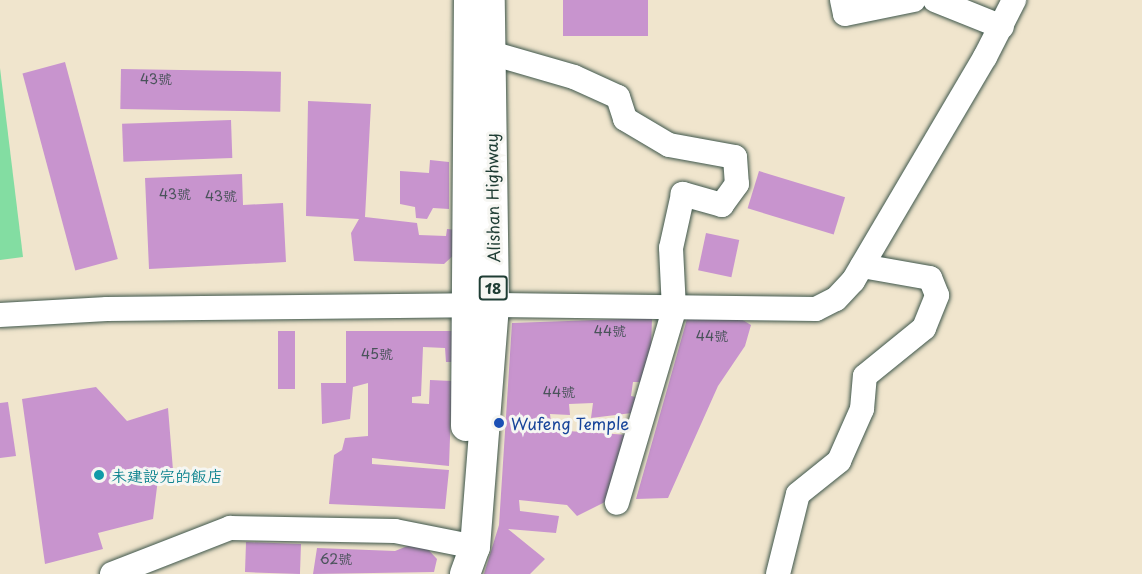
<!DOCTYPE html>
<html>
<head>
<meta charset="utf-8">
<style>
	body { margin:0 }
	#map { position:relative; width:1142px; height:574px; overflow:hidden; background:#f0e5cd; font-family:"Playpen Sans","LXGW WenKai TC",sans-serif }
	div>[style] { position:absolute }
	.green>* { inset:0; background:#83dda2 }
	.building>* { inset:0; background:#c894ce; transform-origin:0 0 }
	.roads { filter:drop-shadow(0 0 2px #3e564b) drop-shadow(0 0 2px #3e564b) }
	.minor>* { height:24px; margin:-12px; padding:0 12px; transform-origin:12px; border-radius:12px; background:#fff }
	.major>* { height:30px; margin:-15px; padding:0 15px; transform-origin:15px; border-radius:15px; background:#fff }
	.dots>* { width:16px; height:16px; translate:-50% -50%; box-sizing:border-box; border:3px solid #f6f6f2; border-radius:50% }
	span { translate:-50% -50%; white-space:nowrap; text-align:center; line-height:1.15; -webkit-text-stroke:6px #f6f6f2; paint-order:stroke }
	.number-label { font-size:14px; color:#49535a }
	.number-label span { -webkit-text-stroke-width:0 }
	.shield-label span { padding:2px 4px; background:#f6f6f2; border:2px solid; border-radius:4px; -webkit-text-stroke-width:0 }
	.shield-label { font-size:15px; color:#1f3d34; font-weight:700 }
	.street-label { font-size:16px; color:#1f3d34 }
	.transit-label { font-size:16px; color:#164399 }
	.left { translate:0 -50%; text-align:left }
	.culture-label { font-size:16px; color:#0d838f }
</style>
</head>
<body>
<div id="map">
	<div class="green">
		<i style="clip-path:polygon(0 68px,23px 257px,0 260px)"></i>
	</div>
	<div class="building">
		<i style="left:563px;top:0;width:85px;height:36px"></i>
		<i style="left:65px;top:62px;width:204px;height:44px;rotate:75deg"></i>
		<i style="left:121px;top:69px;width:160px;height:40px;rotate:1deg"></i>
		<i style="clip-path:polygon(308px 101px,371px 104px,365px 217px,417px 223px,419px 235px,446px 236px,447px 229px,457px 230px,456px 253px,444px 264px,354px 261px,351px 233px,359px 219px,306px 216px)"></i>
		<i style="left:231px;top:120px;width:38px;height:109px;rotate:88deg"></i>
		<i style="clip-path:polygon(430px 160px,449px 162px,449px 209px,433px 208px,427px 219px,416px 218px,415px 207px,400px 204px,400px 171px,429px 173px)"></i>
		<i style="left:759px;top:171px;width:90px;height:39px;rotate:17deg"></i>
		<i style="clip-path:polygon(242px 174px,243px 205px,283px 203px,286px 262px,149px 269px,145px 178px)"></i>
		<i style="left:706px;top:233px;width:34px;height:38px;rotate:12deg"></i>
		<i style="clip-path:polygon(652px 318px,650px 382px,633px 382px,631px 396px,645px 399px,640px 412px,591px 418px,593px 403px,569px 404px,570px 415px,550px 414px,552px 430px,629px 435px,617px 496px,577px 516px,567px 505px,519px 500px,520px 511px,559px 516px,556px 533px,508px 529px,545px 559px,530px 574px,484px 574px,499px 525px,512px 323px)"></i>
		<i style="clip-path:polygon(687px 319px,741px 319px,751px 325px,745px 346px,718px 386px,668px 498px,636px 499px)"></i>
		<i style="left:278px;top:331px;width:17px;height:58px"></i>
		<i style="clip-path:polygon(346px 331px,456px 331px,456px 362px,446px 362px,445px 348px,423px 347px,421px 396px,412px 397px,412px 403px,429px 404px,430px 380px,452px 381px,449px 466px,372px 458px,372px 464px,449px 470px,445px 509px,329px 504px,334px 455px,342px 450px,345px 438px,368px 436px,368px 383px,353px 387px,350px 419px,322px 424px,321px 383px,346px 383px)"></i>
		<i style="clip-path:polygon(96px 387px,127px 421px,168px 408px,173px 470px,158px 479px,153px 519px,98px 533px,103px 549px,45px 564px,22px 399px)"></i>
		<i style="clip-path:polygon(8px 402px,16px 456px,0 458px,0 403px)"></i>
		<i style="clip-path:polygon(420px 541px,437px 559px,434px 572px,313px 574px,317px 548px,395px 551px)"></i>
		<i style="left:301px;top:544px;width:30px;height:55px;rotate:92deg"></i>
	</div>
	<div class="roads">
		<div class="minor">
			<i style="left:842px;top:0;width:14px;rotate:78deg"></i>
			<i style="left:845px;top:14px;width:70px;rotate:-11.5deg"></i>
			<i style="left:935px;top:0;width:72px;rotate:21.9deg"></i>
			<i style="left:491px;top:53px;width:86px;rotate:16.1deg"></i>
			<i style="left:574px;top:77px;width:48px;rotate:24.4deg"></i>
			<i style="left:618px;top:97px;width:23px;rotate:72deg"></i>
			<i style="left:625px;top:119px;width:51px;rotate:30.6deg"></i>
			<i style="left:669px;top:145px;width:67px;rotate:10.3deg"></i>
			<i style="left:735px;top:157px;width:27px;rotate:86deg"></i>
			<i style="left:737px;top:184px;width:26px;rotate:126deg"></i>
			<i style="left:722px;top:205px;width:41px;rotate:-164.2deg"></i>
			<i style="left:683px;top:194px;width:55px;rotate:102.5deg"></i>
			<i style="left:671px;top:248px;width:62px;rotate:87.2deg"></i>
			<i style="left:674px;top:310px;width:201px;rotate:106.5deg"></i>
			<i style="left:0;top:315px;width:107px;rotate:-3.2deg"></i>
			<i style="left:107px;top:309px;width:387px;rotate:-0.6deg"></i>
			<i style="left:494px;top:305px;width:322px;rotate:0.7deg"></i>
			<i style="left:816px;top:309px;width:22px;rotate:-27deg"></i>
			<i style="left:836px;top:299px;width:25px;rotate:-47deg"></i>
			<i style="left:853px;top:281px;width:260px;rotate:-59.5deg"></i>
			<i style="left:985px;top:57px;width:64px;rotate:-63deg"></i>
			<i style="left:112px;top:574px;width:127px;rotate:-21.3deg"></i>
			<i style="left:230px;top:528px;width:165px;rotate:1deg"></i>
			<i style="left:395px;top:531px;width:82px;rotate:11.3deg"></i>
			<i style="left:778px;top:574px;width:82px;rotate:-76deg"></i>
			<i style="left:798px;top:494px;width:53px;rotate:-38.8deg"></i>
			<i style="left:839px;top:461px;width:57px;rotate:-66.1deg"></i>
			<i style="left:862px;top:409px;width:33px;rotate:-85deg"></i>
			<i style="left:865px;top:376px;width:76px;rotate:-39.1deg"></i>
			<i style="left:924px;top:328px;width:35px;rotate:-68deg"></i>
			<i style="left:937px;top:295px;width:18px;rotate:-112deg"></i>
			<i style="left:930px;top:278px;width:69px;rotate:-170deg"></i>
		</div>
		<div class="major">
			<i style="left:466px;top:426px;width:426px;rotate:-89.6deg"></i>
			<i style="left:465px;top:574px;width:29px;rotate:-70deg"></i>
			<i style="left:475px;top:547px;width:243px;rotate:-85.5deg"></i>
			<i style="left:494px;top:305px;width:305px;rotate:-90.8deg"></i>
		</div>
	</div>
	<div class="dots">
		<i style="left:499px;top:423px;background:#1a4fb4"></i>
		<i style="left:99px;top:475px;background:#0f9aa8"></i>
	</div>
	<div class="number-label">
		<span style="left:156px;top:79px">43號</span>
		<span style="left:175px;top:194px">43號</span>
		<span style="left:221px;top:196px">43號</span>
		<span style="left:610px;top:331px">44號</span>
		<span style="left:712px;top:336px">44號</span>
		<span style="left:377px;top:354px">45號</span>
		<span style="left:559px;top:392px">44號</span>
		<span style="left:336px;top:559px">62號</span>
	</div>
	<div class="shield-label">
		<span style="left:493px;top:288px">18</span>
	</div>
	<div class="street-label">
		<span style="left:492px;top:198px;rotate:-91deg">Alishan Highway</span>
	</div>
	<div class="transit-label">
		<span class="left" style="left:511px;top:423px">Wufeng Temple</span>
	</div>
	<div class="culture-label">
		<span class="left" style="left:111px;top:475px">未建設完的飯店</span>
	</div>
</div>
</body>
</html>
